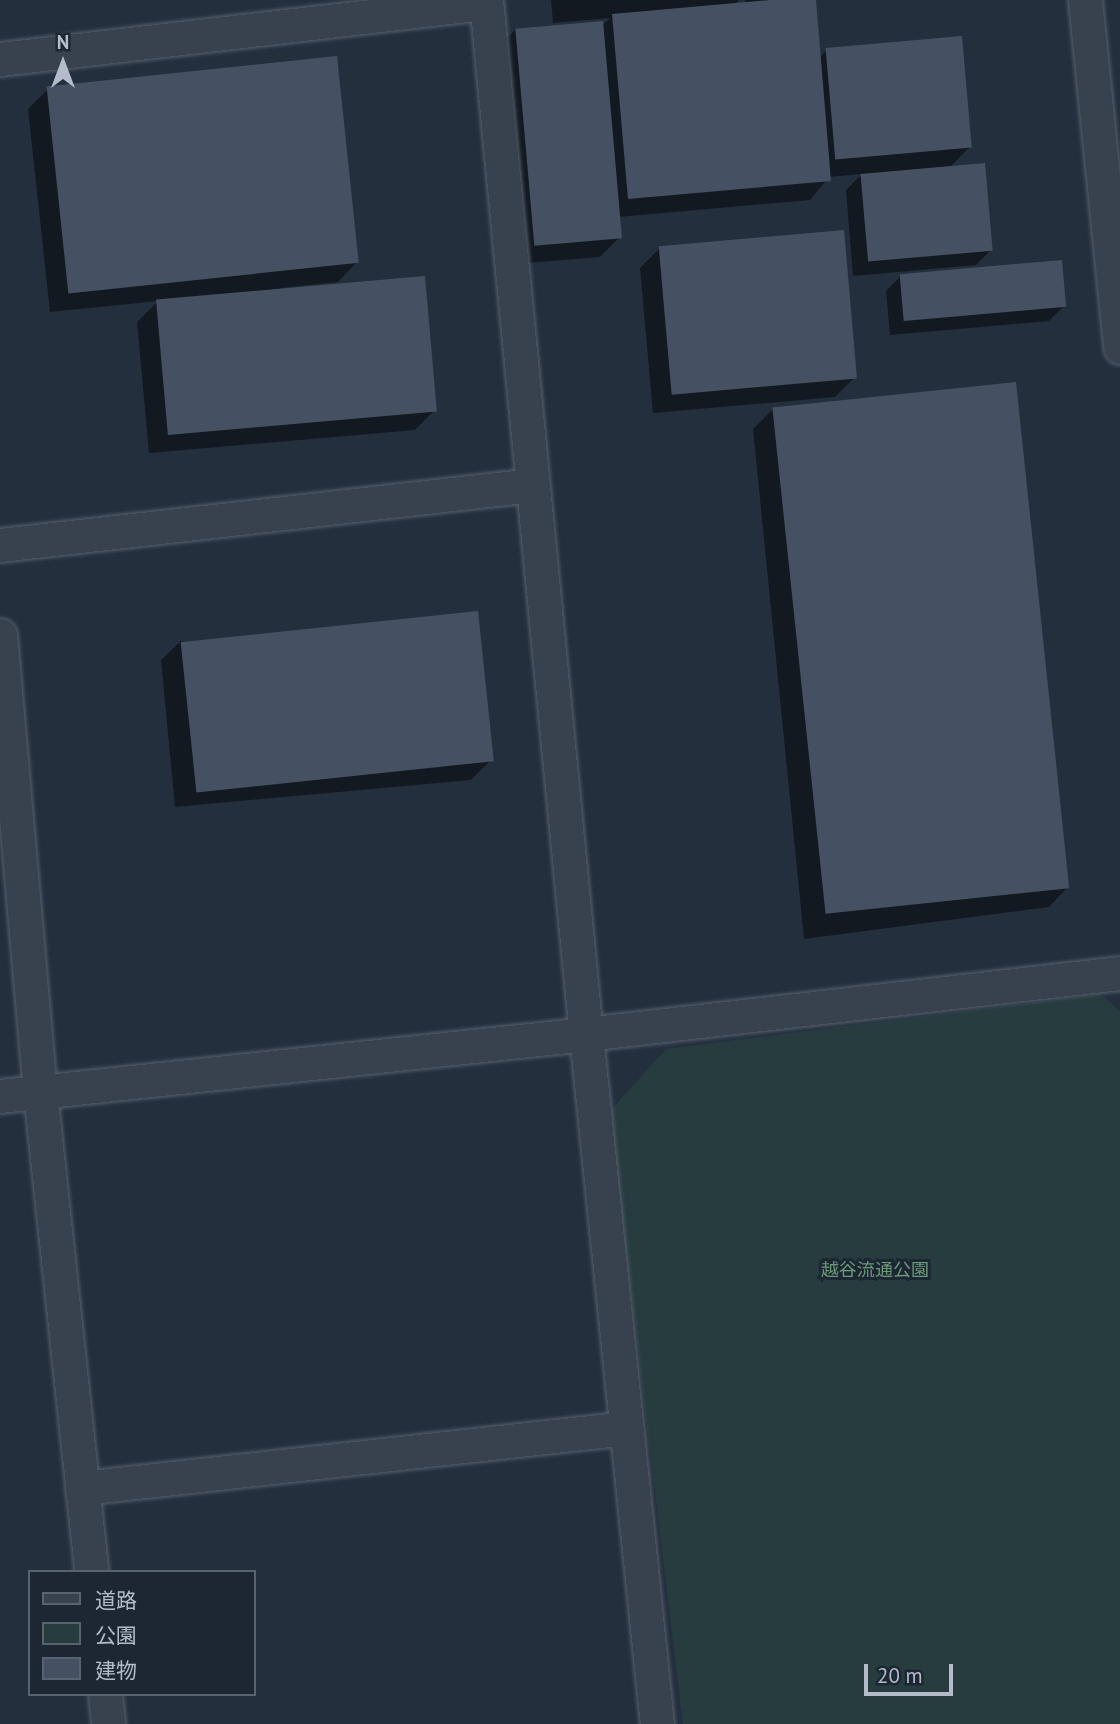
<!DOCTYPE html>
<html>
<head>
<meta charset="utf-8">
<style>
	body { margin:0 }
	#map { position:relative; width:1120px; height:1724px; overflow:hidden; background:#242f3e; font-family:"PT Sans","Noto Sans JP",sans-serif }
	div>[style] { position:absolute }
	.green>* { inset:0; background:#263c3f }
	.shadow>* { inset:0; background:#0007 }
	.building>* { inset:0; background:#455162; transform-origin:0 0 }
	.roads { filter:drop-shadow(0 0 2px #565f6c) drop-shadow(0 0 2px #565f6c) }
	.tertiary>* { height:33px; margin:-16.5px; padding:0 16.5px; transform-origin:16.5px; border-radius:16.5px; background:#38414e }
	span { translate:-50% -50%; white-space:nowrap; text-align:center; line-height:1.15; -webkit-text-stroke:6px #1d2633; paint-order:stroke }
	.park-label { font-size:18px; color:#6b9a76 }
	.legend { position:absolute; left:28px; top:1570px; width:228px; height:126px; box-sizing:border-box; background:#1d2633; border:2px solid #59626f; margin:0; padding:9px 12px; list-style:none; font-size:21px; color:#b4bcc9 }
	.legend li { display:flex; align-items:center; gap:14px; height:35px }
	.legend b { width:35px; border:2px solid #59626f }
	.north { position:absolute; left:28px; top:28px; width:70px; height:70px; -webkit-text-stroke:5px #1d2633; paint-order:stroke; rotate:0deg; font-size:19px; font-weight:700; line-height:28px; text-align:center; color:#b4bcc9 }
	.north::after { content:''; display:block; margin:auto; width:24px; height:32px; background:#b4bcc9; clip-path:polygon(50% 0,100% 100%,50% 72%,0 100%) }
	.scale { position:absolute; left:864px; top:1664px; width:89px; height:32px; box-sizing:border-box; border:4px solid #b4bcc9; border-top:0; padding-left:9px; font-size:21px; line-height:24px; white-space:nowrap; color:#b4bcc9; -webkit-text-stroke:5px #1d2633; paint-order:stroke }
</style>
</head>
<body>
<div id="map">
	<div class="green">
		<i style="clip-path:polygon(1100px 994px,1120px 1011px,1120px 1724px,683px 1724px,609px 1112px,666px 1049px)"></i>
	</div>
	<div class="shadow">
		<i style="clip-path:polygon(551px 0,739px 0,734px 5px,746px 4px,745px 0,819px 0,814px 0,819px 58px,827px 50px,970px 147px,949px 168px,991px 250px,976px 265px,853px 276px,846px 190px,862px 174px,829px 177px,810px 200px,618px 217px,620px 237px,600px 257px,515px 264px,496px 50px,515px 30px,602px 26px,610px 18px,553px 23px)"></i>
		<i style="clip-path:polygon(48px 89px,357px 262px,338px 282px,281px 288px,281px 291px,435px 410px,415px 430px,149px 453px,137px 322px,158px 301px,50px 312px,28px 109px)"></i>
		<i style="clip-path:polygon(660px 248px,855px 377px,835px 397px,653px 413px,640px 268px)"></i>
		<i style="clip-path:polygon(901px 276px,1064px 306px,1049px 321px,890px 335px,886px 291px)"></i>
		<i style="clip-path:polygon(773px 409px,1068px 887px,1049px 907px,804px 939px,753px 429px)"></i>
		<i style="clip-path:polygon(181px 641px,491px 760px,471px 780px,175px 807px,161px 660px)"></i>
	</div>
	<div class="building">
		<i style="clip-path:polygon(770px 0,816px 0,831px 181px,628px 199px,612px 14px)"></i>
		<i style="left:603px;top:21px;width:218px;height:88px;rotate:85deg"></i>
		<i style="left:962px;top:36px;width:112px;height:137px;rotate:85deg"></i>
		<i style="left:337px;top:56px;width:208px;height:292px;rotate:84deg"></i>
		<i style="left:985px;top:163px;width:88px;height:125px;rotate:85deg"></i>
		<i style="left:844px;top:230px;width:149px;height:186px;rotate:85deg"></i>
		<i style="left:1062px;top:260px;width:47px;height:163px;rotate:85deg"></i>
		<i style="left:425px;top:276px;width:136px;height:270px;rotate:85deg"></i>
		<i style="left:1016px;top:382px;width:509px;height:245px;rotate:84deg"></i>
		<i style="left:478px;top:611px;width:151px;height:299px;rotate:84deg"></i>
	</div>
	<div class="roads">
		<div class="tertiary">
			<i style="left:486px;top:0;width:1039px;rotate:84.48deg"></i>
			<i style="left:586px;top:1034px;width:694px;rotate:84.13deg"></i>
			<i style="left:1085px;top:0;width:349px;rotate:84.2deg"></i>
			<i style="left:0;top:59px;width:489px;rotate:-6.6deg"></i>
			<i style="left:0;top:545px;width:535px;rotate:-6.43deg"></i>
			<i style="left:0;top:635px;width:458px;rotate:85deg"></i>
			<i style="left:40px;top:1091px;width:484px;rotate:83.9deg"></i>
			<i style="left:0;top:1096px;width:589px;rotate:-6.04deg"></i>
			<i style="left:586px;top:1034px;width:537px;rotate:-6.52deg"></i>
			<i style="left:82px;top:1488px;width:548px;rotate:-6.28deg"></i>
			<i style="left:105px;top:1694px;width:30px;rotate:84deg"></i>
		</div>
	</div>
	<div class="park-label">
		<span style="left:875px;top:1270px">越谷流通公園</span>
	</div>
	<ul class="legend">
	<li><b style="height:9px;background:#38414e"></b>道路</li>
	<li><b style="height:19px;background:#263c3f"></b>公園</li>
	<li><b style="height:19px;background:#455162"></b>建物</li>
	</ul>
	<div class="north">N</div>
	<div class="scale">20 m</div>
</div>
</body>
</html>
